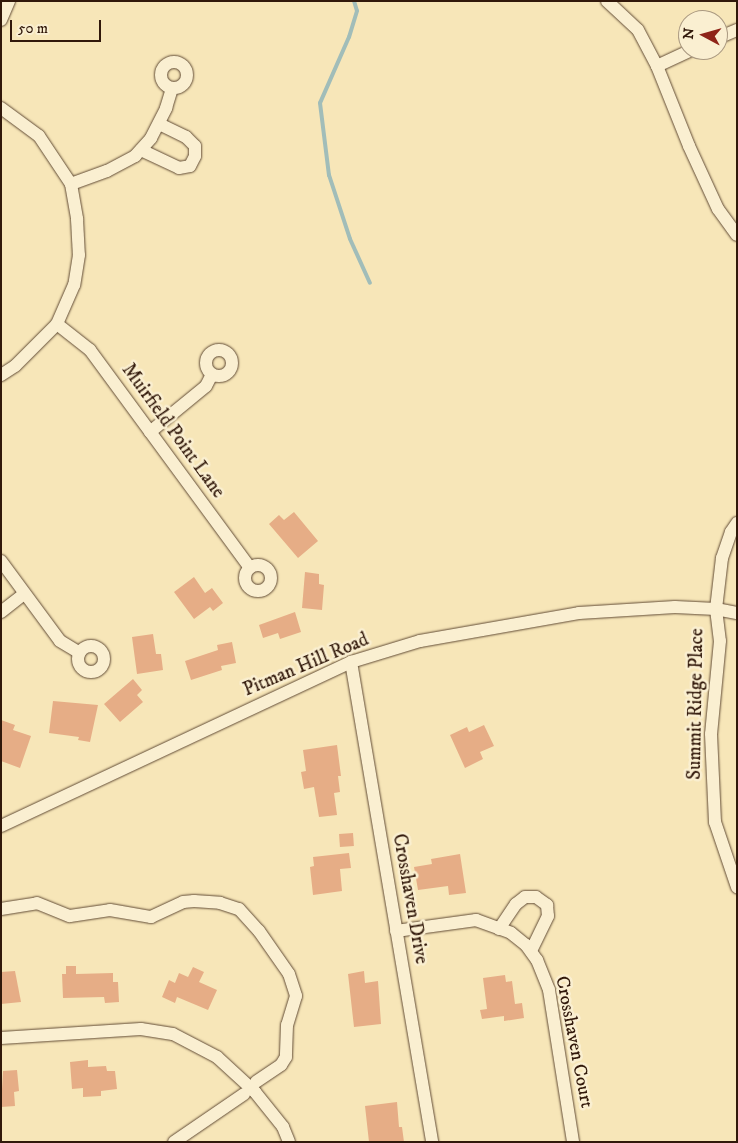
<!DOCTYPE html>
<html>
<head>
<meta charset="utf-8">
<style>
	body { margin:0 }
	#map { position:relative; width:738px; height:1143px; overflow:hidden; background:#f7e6b8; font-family:"IM FELL DW Pica",serif }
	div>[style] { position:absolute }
	.stream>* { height:4px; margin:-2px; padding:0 2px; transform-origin:2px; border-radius:2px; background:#a1bdb9 }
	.building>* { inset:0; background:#e6ad86; transform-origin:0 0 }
	.roads { filter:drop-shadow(0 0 1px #624c36) drop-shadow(0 0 1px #624c36) }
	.minor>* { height:12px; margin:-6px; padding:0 6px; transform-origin:6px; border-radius:6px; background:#faefd1 }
	.minor>.ring { margin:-6px; padding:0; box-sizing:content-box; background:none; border:12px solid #faefd1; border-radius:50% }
	span { translate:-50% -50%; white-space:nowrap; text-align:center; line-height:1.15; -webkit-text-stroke:5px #faefd1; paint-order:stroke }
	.street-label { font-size:19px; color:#31180a }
	.frame { position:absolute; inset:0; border:2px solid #31180a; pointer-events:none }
	.north { position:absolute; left:678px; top:10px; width:50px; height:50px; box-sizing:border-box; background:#faefd1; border:1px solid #aa9981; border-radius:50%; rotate:276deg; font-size:14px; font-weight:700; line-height:20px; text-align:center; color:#31180a }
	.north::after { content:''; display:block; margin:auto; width:18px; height:22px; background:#8f2418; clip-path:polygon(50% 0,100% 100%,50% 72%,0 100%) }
	.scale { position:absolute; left:10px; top:20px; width:91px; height:22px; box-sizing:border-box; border:2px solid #31180a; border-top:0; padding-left:6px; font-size:15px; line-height:18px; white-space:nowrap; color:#31180a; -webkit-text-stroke:4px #faefd1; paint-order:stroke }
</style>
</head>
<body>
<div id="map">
	<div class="stream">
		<i style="left:354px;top:1px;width:10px;rotate:73deg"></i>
		<i style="left:357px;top:11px;width:27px;rotate:107deg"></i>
		<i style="left:349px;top:37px;width:72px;rotate:113.7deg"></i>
		<i style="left:320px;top:103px;width:73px;rotate:82.9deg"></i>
		<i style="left:329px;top:175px;width:67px;rotate:71.8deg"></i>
		<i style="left:350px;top:239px;width:48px;rotate:65.6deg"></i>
	</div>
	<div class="building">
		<i style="clip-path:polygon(294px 512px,318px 541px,298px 558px,269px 524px,279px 515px,284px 520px)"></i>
		<i style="clip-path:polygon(305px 572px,319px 574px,319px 584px,324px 585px,322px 610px,302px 608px)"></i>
		<i style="clip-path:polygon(194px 577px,205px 593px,212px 588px,223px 603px,213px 611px,210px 607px,194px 619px,174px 592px)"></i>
		<i style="clip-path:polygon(295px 612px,301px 632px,280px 639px,278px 633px,263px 638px,259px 625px)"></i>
		<i style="clip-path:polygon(153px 634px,156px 654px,161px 654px,163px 670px,137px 674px,132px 637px)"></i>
		<i style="clip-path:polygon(232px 642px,236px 663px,221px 666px,222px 670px,191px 680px,185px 661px,218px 650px,217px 645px)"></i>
		<i style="clip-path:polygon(133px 679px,142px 690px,137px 695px,143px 702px,120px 722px,104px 704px)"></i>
		<i style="clip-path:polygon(53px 701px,98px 705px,90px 742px,78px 740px,79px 737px,49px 733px)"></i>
		<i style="clip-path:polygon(1px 720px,15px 725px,13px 730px,31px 736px,20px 768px,1px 761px)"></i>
		<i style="clip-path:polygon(484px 725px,494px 746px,480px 752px,483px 759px,465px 768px,450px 735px,467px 727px,469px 732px)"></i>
		<i style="clip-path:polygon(337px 745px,341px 776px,338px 776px,340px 792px,334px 793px,337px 815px,319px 817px,314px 787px,304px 789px,301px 772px,306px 771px,303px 750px)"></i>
		<i style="left:353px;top:833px;width:13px;height:14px;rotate:86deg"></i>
		<i style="clip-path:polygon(349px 853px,351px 868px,340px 869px,342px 891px,313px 895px,310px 867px,314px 866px,313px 857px)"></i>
		<i style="clip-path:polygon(460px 854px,466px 893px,449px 895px,448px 886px,418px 890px,414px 867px,432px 864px,431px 859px)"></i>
		<i style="clip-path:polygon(66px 966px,76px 966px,76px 974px,113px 973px,113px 982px,118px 982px,119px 1002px,105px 1003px,104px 997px,63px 998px,62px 974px,66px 974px)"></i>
		<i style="clip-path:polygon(193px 967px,204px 972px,199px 982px,217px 990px,208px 1010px,177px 997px,175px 1003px,162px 997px,169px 980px,175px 983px,179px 973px,188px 977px)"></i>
		<i style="clip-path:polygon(15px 971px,21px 1002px,1px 1004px,1px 972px)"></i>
		<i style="clip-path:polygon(364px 971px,365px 983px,378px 981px,381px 1024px,354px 1027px,348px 974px)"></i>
		<i style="clip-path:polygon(505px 975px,506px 982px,512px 981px,515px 1004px,522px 1003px,524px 1018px,504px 1021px,504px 1016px,482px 1019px,480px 1010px,487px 1009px,483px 978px)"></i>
		<i style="clip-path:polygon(88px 1060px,88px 1067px,106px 1066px,107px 1071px,115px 1071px,117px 1089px,101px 1091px,101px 1096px,83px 1097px,83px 1088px,72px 1089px,70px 1062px)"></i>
		<i style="clip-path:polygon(17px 1070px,19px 1091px,14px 1092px,15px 1106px,1px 1107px,3px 1071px)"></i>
		<i style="clip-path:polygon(397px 1102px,399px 1127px,402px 1127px,404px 1142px,369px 1142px,365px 1106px)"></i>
	</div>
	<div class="roads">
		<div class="minor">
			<i style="left:607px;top:1px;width:42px;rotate:43.1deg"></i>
			<i style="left:638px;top:30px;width:41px;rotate:62.2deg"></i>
			<i style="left:657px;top:66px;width:86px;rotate:68.2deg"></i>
			<i style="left:689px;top:146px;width:69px;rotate:65.3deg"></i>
			<i style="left:718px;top:209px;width:32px;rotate:54deg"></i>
			<i style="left:1px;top:20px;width:21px;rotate:-67deg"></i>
			<i style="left:718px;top:38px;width:21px;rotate:-23deg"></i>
			<i class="ring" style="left:161px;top:62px;width:14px;height:14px"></i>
			<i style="left:657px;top:66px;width:38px;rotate:-25deg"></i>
			<i style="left:1px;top:108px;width:47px;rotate:36.4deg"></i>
			<i style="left:39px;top:136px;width:58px;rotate:56.3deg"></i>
			<i style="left:71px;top:184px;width:36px;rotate:80deg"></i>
			<i style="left:77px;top:219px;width:36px;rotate:87deg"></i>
			<i style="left:79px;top:255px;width:30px;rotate:99deg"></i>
			<i style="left:74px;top:285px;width:43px;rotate:113.6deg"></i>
			<i style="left:57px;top:324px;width:59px;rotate:135deg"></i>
			<i style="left:15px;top:366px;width:17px;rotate:147deg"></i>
			<i style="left:141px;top:150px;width:42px;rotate:25.3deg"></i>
			<i style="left:179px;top:168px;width:11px;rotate:-10deg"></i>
			<i style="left:190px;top:166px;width:11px;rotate:-63deg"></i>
			<i style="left:195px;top:156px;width:10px;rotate:-90deg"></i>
			<i style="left:195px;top:146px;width:13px;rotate:-135deg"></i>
			<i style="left:186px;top:137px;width:30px;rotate:-154deg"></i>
			<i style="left:71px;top:184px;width:38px;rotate:-20deg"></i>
			<i style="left:107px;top:171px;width:32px;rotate:-28deg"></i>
			<i style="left:135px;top:156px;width:24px;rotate:-48deg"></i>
			<i style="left:151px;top:138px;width:34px;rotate:-63deg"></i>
			<i style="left:166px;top:108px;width:21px;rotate:-73deg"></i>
			<i style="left:57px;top:324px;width:42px;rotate:38.2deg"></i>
			<i style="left:90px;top:350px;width:270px;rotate:53.7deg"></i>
			<i class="ring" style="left:206px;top:350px;width:14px;height:14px"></i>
			<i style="left:150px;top:432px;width:72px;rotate:-39.4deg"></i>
			<i style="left:206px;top:386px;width:13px;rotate:-63deg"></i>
			<i style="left:737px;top:523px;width:11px;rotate:124deg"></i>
			<i style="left:731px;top:532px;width:28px;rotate:109deg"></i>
			<i style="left:722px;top:558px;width:51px;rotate:96.7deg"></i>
			<i style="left:716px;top:609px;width:32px;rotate:83deg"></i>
			<i style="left:720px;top:641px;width:93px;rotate:95.5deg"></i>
			<i style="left:711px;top:734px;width:88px;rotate:87.4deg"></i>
			<i style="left:715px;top:822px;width:69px;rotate:71.3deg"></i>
			<i style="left:1px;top:561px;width:99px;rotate:53.6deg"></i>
			<i style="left:60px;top:641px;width:23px;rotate:31deg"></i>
			<i class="ring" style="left:245px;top:565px;width:14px;height:14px"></i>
			<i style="left:1px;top:612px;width:29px;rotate:-38deg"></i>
			<i class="ring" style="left:78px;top:646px;width:14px;height:14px"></i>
			<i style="left:351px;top:662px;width:487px;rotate:80.4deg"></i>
			<i style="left:1px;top:826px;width:387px;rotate:-25.1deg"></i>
			<i style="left:351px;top:662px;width:72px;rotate:-16.9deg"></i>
			<i style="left:420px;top:641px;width:161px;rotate:-10deg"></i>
			<i style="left:579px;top:613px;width:96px;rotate:-3.6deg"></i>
			<i style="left:675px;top:607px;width:41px;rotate:2.8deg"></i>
			<i style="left:716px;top:609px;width:21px;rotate:11deg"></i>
			<i style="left:1px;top:909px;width:36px;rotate:-9deg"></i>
			<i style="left:37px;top:903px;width:35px;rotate:22deg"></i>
			<i style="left:70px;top:916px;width:40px;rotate:-8.5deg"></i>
			<i style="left:110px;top:910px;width:42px;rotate:9.7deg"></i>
			<i style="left:151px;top:917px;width:35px;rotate:-25deg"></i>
			<i style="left:183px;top:902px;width:11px;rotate:-5deg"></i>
			<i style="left:194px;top:901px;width:26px;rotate:4deg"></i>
			<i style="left:220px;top:903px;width:20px;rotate:18deg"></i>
			<i style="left:239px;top:909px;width:30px;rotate:48deg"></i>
			<i style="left:259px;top:931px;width:52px;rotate:55.1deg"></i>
			<i style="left:289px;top:974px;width:23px;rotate:72deg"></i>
			<i style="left:296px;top:996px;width:30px;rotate:107deg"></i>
			<i style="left:287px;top:1025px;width:32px;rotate:92deg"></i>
			<i style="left:286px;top:1057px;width:9px;rotate:122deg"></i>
			<i style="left:281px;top:1065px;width:30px;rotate:146deg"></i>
			<i style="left:499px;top:929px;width:30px;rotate:-56deg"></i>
			<i style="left:516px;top:904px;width:11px;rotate:-38deg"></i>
			<i style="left:525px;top:897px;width:11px"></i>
			<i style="left:536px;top:897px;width:14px;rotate:36deg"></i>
			<i style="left:547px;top:905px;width:11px;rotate:85deg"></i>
			<i style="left:548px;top:916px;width:39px;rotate:116deg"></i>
			<i style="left:396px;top:931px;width:81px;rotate:-7.8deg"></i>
			<i style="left:476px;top:920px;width:37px;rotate:20deg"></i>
			<i style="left:511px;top:933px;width:19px;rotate:39deg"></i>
			<i style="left:526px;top:945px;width:19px;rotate:54deg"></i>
			<i style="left:537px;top:960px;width:32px;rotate:68deg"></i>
			<i style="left:549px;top:990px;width:154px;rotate:81deg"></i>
			<i style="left:1px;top:1038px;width:140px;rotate:-3.7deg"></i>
			<i style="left:141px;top:1029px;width:32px;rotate:9deg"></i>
			<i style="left:173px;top:1034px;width:50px;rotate:27.6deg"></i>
			<i style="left:217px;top:1057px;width:52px;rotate:42.6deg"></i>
			<i style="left:255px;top:1092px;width:45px;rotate:51.3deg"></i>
			<i style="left:283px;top:1127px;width:16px;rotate:68deg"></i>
			<i style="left:174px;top:1142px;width:85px;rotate:-34.4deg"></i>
		</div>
	</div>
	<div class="street-label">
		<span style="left:173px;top:431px;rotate:54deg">Muirfield Point Lane</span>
		<span style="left:306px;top:665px;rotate:-23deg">Pitman Hill Road</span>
		<span style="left:696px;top:704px;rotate:-89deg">Summit Ridge Place</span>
		<span style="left:410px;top:899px;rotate:80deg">Crosshaven Drive</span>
		<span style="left:574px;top:1042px;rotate:79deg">Crosshaven Court</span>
	</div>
	<div class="frame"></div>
	<div class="north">N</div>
	<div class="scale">50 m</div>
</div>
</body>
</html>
